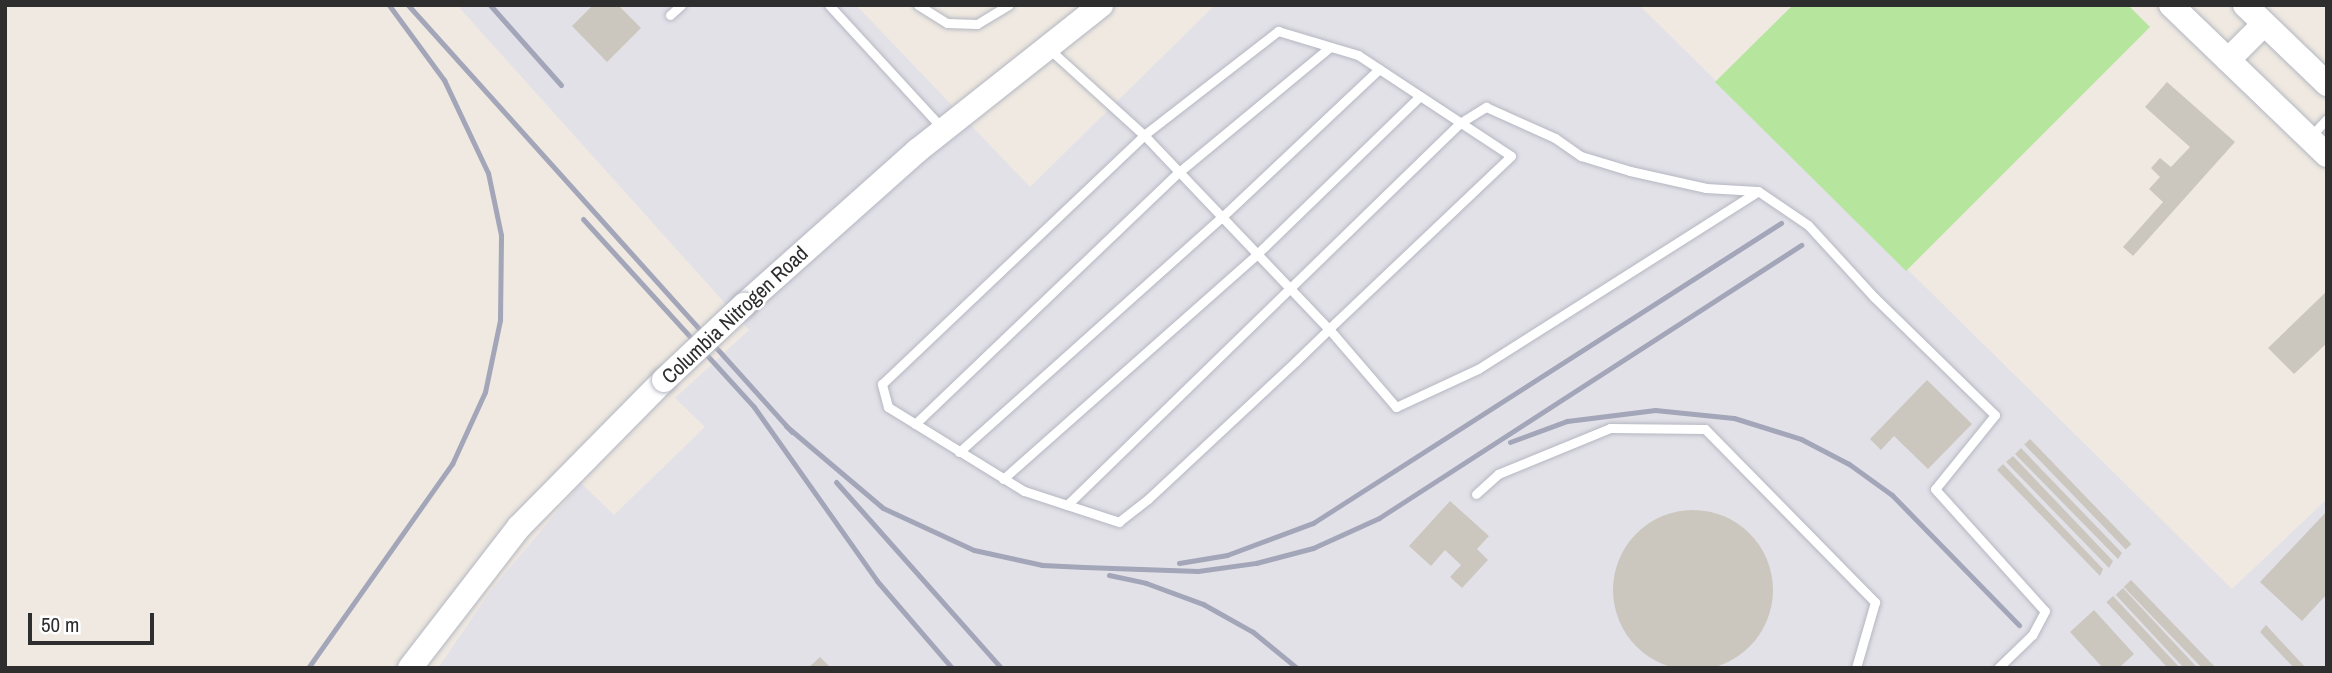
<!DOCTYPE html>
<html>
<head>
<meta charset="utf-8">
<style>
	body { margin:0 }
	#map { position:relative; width:2332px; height:673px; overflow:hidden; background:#efe9e1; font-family:"Archivo Narrow",sans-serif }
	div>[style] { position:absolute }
	.industrial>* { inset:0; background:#e3e1e8 }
	.green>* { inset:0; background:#b6e59e }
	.building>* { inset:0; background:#cbc7bf; transform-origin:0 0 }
	.round { border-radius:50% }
	.roads { filter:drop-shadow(0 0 2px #b4b7c1) drop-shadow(0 0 2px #b4b7c1) }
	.lane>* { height:9px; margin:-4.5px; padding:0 4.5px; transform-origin:4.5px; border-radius:4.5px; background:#fff }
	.secondary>* { height:24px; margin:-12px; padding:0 12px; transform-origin:12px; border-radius:12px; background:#fff }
	.rail>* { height:5px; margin:-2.5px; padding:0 2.5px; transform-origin:2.5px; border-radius:2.5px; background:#a3a6b8 }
	.bridges { filter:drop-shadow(0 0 2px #b4b7c1) drop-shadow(0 0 2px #b4b7c1) }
	.secondary-bridge>* { height:24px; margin:-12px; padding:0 12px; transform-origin:12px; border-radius:12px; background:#fff }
	span { translate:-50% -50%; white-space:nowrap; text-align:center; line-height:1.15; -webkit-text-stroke:5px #fff; paint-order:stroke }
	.street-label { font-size:21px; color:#2e2e2e }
	.frame { position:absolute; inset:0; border:7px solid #2e2e2e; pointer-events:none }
	.scale { position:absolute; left:28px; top:613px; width:126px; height:32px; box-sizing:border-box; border:4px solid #2e2e2e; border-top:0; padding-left:9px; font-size:21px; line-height:24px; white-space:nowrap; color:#2e2e2e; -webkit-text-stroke:5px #fff; paint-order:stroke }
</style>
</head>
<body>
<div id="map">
	<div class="industrial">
		<i style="clip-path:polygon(457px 5px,856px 5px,1030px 187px,1215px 5px,1639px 5px,2232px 589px,2327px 499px,2327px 668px,438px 668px,492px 589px,581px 483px,614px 515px,705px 427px,675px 398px,749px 330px)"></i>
	</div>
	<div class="green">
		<i style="clip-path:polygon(1793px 5px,2128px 5px,2150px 27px,1906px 271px,1715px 82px)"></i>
	</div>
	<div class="building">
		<i style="clip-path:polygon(593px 5px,618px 5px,641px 28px,607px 62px,572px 26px)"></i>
		<i style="clip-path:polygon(2167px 82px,2235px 142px,2133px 256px,2123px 247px,2163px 202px,2149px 189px,2160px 177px,2151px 168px,2160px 158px,2171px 167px,2190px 147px,2145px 107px)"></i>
		<i style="clip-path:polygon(2327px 291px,2327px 343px,2294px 374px,2268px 348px)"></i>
		<i style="clip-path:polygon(1927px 380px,1972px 424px,1928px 469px,1894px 436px,1881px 450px,1870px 439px)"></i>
		<i style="left:2030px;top:439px;width:146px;height:8px;rotate:46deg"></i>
		<i style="clip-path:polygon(2021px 448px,2122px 553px,2118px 559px,2015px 454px)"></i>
		<i style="clip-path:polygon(2013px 456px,2113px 561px,2109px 568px,2006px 462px)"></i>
		<i style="clip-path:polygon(2003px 464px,2103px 569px,2100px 576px,1997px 470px)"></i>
		<i style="clip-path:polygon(1450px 501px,1489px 536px,1477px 549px,1488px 560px,1462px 588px,1450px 577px,1461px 565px,1445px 550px,1431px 566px,1409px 546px)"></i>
		<i class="round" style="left:1613px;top:510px;width:160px;height:160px"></i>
		<i style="clip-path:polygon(2327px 511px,2327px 594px,2302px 621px,2260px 582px)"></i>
		<i style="left:2131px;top:580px;width:122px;height:10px;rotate:46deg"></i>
		<i style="left:2123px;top:588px;width:110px;height:10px;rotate:47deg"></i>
		<i style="left:2113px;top:596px;width:99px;height:9px;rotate:47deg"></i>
		<i style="clip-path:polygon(2094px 610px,2134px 654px,2119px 668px,2103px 668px,2070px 632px)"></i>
		<i style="clip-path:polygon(2266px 625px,2306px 668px,2294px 668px,2260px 632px)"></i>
		<i style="clip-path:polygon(820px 657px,831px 668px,808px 668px)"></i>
	</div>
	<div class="roads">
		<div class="lane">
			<i style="left:829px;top:5px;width:167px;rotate:47.4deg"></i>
			<i style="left:918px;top:5px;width:34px;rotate:32deg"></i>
			<i style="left:947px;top:23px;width:30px;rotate:2deg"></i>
			<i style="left:977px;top:24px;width:37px;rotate:-31deg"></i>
			<i style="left:670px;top:15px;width:15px;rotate:-42deg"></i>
			<i style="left:1048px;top:48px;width:130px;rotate:42.2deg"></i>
			<i style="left:1144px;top:135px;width:170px;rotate:-37.8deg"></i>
			<i style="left:1278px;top:31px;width:84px;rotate:16.7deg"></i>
			<i style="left:1358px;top:55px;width:183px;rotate:33.4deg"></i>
			<i style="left:1511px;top:156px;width:251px;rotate:136.5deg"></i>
			<i style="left:1329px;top:329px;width:46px;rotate:135.9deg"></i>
			<i style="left:1296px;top:361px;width:202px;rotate:137deg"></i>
			<i style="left:1148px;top:499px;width:37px;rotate:142deg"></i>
			<i style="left:1119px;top:522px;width:100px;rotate:-161.9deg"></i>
			<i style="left:1024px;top:491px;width:160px;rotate:-148.3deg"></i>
			<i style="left:888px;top:407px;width:24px;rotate:-105deg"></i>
			<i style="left:882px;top:384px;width:361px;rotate:-43.5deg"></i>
			<i style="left:1144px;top:135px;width:268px;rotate:46.4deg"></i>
			<i style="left:1329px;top:329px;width:103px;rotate:49.3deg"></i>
			<i style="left:1396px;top:407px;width:90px;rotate:-24.9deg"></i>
			<i style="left:1478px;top:369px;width:332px;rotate:-32.4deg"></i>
			<i style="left:1758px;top:191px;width:60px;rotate:34.2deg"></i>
			<i style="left:1808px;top:225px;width:98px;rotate:47.5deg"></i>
			<i style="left:1874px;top:297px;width:169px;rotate:44.3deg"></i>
			<i style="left:1995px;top:415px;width:95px;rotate:129deg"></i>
			<i style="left:1935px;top:489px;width:164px;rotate:48deg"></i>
			<i style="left:2045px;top:611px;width:27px;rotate:118deg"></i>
			<i style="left:2032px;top:635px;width:47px;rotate:135.9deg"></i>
			<i style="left:2311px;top:136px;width:23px;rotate:-47deg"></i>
			<i style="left:915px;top:424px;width:365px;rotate:-43.7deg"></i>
			<i style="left:1179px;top:172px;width:196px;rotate:-39.6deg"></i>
			<i style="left:959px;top:452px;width:353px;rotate:-41.8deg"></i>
			<i style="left:1222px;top:217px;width:216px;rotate:-43.3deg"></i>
			<i style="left:1003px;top:479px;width:339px;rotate:-41.5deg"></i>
			<i style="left:1257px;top:254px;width:227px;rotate:-44.1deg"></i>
			<i style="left:1476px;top:494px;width:30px;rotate:-42deg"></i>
			<i style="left:1498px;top:474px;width:121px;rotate:-22.3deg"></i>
			<i style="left:1610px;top:428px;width:95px;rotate:0.6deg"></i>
			<i style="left:1705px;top:429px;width:243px;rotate:45.5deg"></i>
			<i style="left:1875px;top:602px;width:69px;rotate:106.1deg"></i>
			<i style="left:1067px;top:505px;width:548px;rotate:-44.19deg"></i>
			<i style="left:1460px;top:123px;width:31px;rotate:-32deg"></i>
			<i style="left:1486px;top:107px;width:76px;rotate:24.2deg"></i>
			<i style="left:1555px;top:138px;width:32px;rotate:35deg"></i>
			<i style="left:1581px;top:156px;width:51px;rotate:17deg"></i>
			<i style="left:1630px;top:171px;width:78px;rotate:12.6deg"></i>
			<i style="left:1706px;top:188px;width:51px;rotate:3.4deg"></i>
		</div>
		<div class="secondary">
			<i style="left:2171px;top:5px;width:216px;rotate:43.9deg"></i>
			<i style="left:2245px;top:5px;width:114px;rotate:43.9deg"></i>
			<i style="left:2228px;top:60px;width:51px;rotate:-45deg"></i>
			<i style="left:744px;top:305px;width:232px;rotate:-41.7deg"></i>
			<i style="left:917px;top:151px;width:235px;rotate:-38.4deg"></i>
			<i style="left:410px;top:668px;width:178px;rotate:-52.3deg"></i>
			<i style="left:519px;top:527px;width:206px;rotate:-45.4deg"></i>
		</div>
	</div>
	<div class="rail">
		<i style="left:408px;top:5px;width:574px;rotate:48.04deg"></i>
		<i style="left:490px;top:5px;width:107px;rotate:48.4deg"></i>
		<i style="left:583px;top:219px;width:254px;rotate:47.7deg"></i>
		<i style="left:754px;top:407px;width:213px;rotate:54.7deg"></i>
		<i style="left:877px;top:581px;width:115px;rotate:49.2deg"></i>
		<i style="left:786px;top:426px;width:127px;rotate:40.2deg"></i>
		<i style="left:883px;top:508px;width:100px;rotate:24.8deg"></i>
		<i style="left:974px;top:550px;width:70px;rotate:12.4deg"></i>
		<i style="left:1042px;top:565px;width:42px;rotate:2.7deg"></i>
		<i style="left:1084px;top:567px;width:114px;rotate:2deg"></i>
		<i style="left:1198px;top:571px;width:59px;rotate:-7.9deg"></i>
		<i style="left:1256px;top:563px;width:59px;rotate:-14.7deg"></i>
		<i style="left:1313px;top:548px;width:72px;rotate:-24.4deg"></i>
		<i style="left:1379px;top:518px;width:503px;rotate:-32.9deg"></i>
		<i style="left:1510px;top:442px;width:61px;rotate:-20.2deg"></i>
		<i style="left:1567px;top:421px;width:89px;rotate:-7.1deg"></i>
		<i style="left:1655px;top:410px;width:79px;rotate:5.8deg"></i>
		<i style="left:1734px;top:418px;width:70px;rotate:17.4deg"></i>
		<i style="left:1801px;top:439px;width:54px;rotate:27.5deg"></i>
		<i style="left:1849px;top:464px;width:53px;rotate:35.8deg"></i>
		<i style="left:1892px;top:495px;width:182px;rotate:45.7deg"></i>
		<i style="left:836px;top:482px;width:249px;rotate:48.4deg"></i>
		<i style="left:1179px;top:563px;width:49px;rotate:-9.5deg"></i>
		<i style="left:1227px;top:555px;width:92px;rotate:-20.4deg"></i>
		<i style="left:1313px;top:523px;width:556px;rotate:-32.66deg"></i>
		<i style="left:1109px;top:575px;width:38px;rotate:12deg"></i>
		<i style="left:1146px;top:583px;width:61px;rotate:20.2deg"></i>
		<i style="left:1203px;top:604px;width:57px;rotate:29.2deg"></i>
		<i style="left:1253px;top:632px;width:57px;rotate:39.3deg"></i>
		<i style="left:308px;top:668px;width:250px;rotate:-54.8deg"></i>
		<i style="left:452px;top:464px;width:79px;rotate:-65.4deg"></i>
		<i style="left:485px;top:392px;width:74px;rotate:-78.2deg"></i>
		<i style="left:500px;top:320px;width:85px;rotate:-89.3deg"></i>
		<i style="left:501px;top:235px;width:63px;rotate:-101.8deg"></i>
		<i style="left:488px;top:173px;width:103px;rotate:-115.3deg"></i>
		<i style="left:444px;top:80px;width:93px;rotate:-126.3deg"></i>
	</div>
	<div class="bridges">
		<div class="secondary-bridge">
			<i style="left:664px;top:380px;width:110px;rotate:-43.2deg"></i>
		</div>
	</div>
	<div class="street-label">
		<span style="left:735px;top:315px;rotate:-43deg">Columbia Nitrogen Road</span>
	</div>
	<div class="frame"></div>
	<div class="scale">50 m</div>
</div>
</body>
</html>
